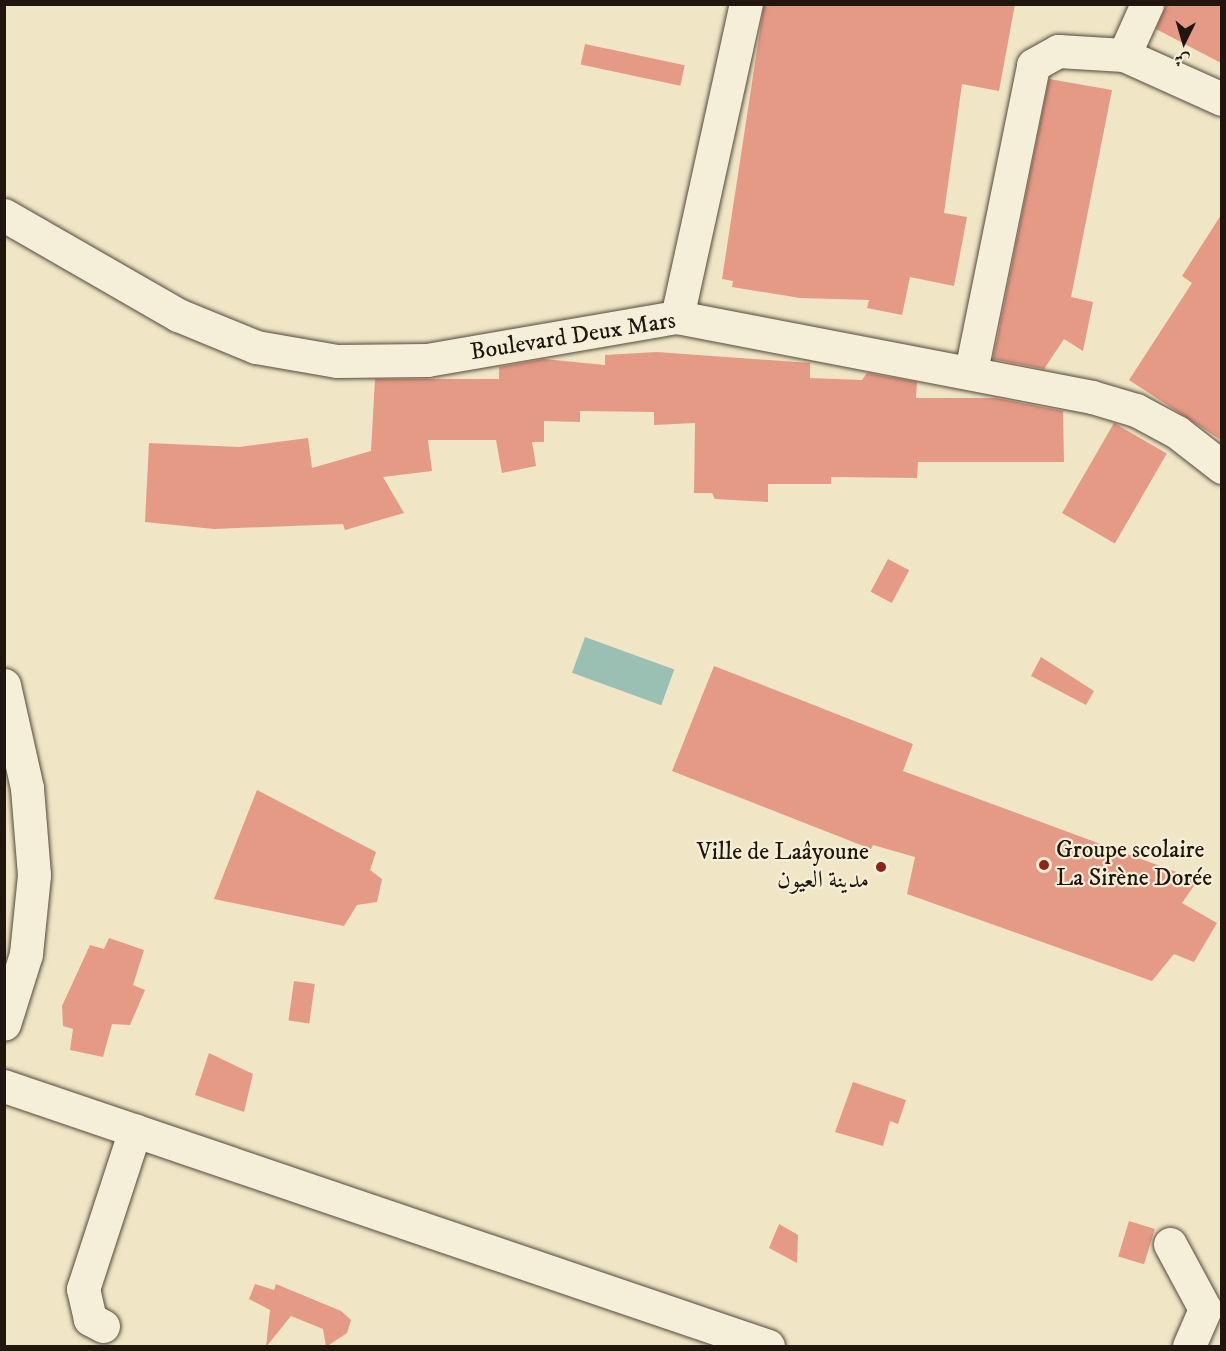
<!DOCTYPE html>
<html>
<head>
<meta charset="utf-8">
<style>
	body { margin:0 }
	#map { position:relative; width:1226px; height:1351px; overflow:hidden; background:#f0e6c6; font-family:"IM FELL DW Pica",Amiri,serif }
	div>[style] { position:absolute }
	.water>* { inset:0; background:#9ac0b4; transform-origin:0 0 }
	.building>* { inset:0; background:#e59a85; transform-origin:0 0 }
	.roads { filter:drop-shadow(0 0 2px #554a3b) drop-shadow(0 0 2px #554a3b) }
	.minor>* { height:33px; margin:-16.5px; padding:0 16.5px; transform-origin:16.5px; border-radius:16.5px; background:#f5efda }
	.dots>* { width:16px; height:16px; translate:-50% -50%; box-sizing:border-box; border:3px solid #f5efda; border-radius:50% }
	span { translate:-50% -50%; white-space:nowrap; text-align:center; line-height:1.15; -webkit-text-stroke:4.5px #f5efda; paint-order:stroke }
	.street-label { font-size:24px; color:#21160d }
	.poi-label { font-size:24px; color:#21160d }
	.left { translate:0 -50%; text-align:left }
	.right { translate:-100% -50%; text-align:right }
	.frame { position:absolute; inset:0; border:6px solid #21160d; pointer-events:none }
	.north { position:absolute; left:1154px; top:12px; width:60px; height:60px; -webkit-text-stroke:4px #f5efda; paint-order:stroke; rotate:185deg; font-size:16px; font-weight:700; line-height:24px; text-align:center; color:#21160d }
	.north::after { content:''; display:block; margin:auto; width:21px; height:27px; background:#21160d; clip-path:polygon(50% 0,100% 100%,50% 72%,0 100%) }
</style>
</head>
<body>
<div id="map">
	<div class="water">
		<i style="left:585px;top:637px;width:95px;height:38px;rotate:20deg"></i>
	</div>
	<div class="building">
		<i style="clip-path:polygon(764px 4px,1015px 4px,999px 91px,962px 84px,944px 213px,967px 217px,954px 286px,910px 277px,902px 315px,867px 308px,869px 300px,800px 298px,732px 287px,733px 281px,722px 279px)"></i>
		<i style="clip-path:polygon(1167px 4px,1221px 4px,1221px 63px,1156px 29px)"></i>
		<i style="left:585px;top:44px;width:102px;height:21px;rotate:12deg"></i>
		<i style="clip-path:polygon(1049px 79px,1112px 90px,1071px 297px,1093px 302px,1083px 351px,1064px 339px,1044px 369px,993px 359px)"></i>
		<i style="clip-path:polygon(1221px 215px,1221px 440px,1129px 380px,1192px 283px,1182px 276px)"></i>
		<i style="clip-path:polygon(657px 352px,810px 363px,810px 378px,862px 380px,867px 373px,917px 382px,916px 398px,996px 398px,1063px 411px,1064px 462px,918px 462px,917px 478px,831px 477px,831px 484px,768px 484px,768px 502px,715px 499px,712px 493px,694px 493px,695px 423px,654px 425px,654px 412px,580px 411px,580px 422px,544px 421px,544px 442px,532px 442px,536px 466px,502px 473px,496px 440px,428px 440px,432px 471px,383px 477px,404px 513px,345px 530px,343px 524px,214px 529px,145px 522px,149px 443px,239px 447px,308px 438px,312px 468px,371px 451px,375px 379px,499px 379px,499px 367px,544px 359px,605px 365px,605px 355px)"></i>
		<i style="left:1114px;top:423px;width:61px;height:104px;rotate:30deg"></i>
		<i style="left:888px;top:559px;width:24px;height:37px;rotate:28deg"></i>
		<i style="clip-path:polygon(1041px 657px,1094px 691px,1086px 705px,1031px 676px)"></i>
		<i style="clip-path:polygon(714px 666px,913px 744px,903px 771px,1198px 880px,1182px 903px,1217px 923px,1194px 962px,1174px 954px,1152px 981px,907px 894px,915px 857px,873px 845px,871px 849px,672px 771px)"></i>
		<i style="clip-path:polygon(257px 790px,376px 852px,370px 870px,382px 879px,377px 902px,357px 905px,344px 926px,214px 899px)"></i>
		<i style="clip-path:polygon(109px 938px,144px 950px,133px 985px,145px 990px,130px 1025px,112px 1024px,103px 1057px,70px 1050px,73px 1029px,63px 1026px,62px 1006px,90px 945px,104px 949px)"></i>
		<i style="left:294px;top:981px;width:21px;height:40px;rotate:8deg"></i>
		<i style="clip-path:polygon(209px 1053px,253px 1074px,244px 1112px,195px 1095px)"></i>
		<i style="clip-path:polygon(853px 1082px,906px 1100px,898px 1124px,890px 1121px,883px 1146px,835px 1132px)"></i>
		<i style="left:1129px;top:1221px;width:27px;height:37px;rotate:17deg"></i>
		<i style="clip-path:polygon(779px 1224px,798px 1235px,797px 1263px,769px 1248px)"></i>
		<i style="clip-path:polygon(255px 1284px,274px 1290px,276px 1284px,341px 1311px,351px 1320px,347px 1333px,326px 1347px,323px 1329px,291px 1316px,266px 1347px,270px 1310px,249px 1299px)"></i>
	</div>
	<div class="roads">
		<div class="minor">
			<i style="left:1124px;top:55px;width:56px;rotate:-65.7deg"></i>
			<i style="left:4px;top:215px;width:201px;rotate:29.9deg"></i>
			<i style="left:178px;top:315px;width:84px;rotate:22.3deg"></i>
			<i style="left:256px;top:347px;width:82px;rotate:9.8deg"></i>
			<i style="left:337px;top:361px;width:90px;rotate:-0.6deg"></i>
			<i style="left:427px;top:360px;width:254px;rotate:-9.8deg"></i>
			<i style="left:677px;top:317px;width:423px;rotate:10.9deg"></i>
			<i style="left:1092px;top:397px;width:46px;rotate:16.5deg"></i>
			<i style="left:1136px;top:410px;width:47px;rotate:28.2deg"></i>
			<i style="left:1177px;top:432px;width:57px;rotate:37.9deg"></i>
			<i style="left:677px;top:317px;width:321px;rotate:-77.6deg"></i>
			<i style="left:971px;top:371px;width:312px;rotate:-78.5deg"></i>
			<i style="left:1033px;top:65px;width:29px;rotate:-29deg"></i>
			<i style="left:1058px;top:51px;width:66px;rotate:3.5deg"></i>
			<i style="left:1124px;top:55px;width:107px;rotate:24.2deg"></i>
			<i style="left:4px;top:685px;width:106px;rotate:77.4deg"></i>
			<i style="left:27px;top:788px;width:87px;rotate:85.4deg"></i>
			<i style="left:34px;top:875px;width:79px;rotate:95.8deg"></i>
			<i style="left:26px;top:954px;width:73px;rotate:107.4deg"></i>
			<i style="left:4px;top:1086px;width:807px;rotate:18.79deg"></i>
			<i style="left:1170px;top:1244px;width:74px;rotate:61.7deg"></i>
			<i style="left:1205px;top:1309px;width:40px;rotate:113.4deg"></i>
			<i style="left:103px;top:1326px;width:15px;rotate:-152deg"></i>
			<i style="left:90px;top:1319px;width:31px;rotate:-103deg"></i>
			<i style="left:83px;top:1289px;width:167px;rotate:-71.9deg"></i>
		</div>
	</div>
	<div class="dots">
		<i style="left:1044px;top:865px;background:#8f2418"></i>
		<i style="left:881px;top:867px;background:#8f2418"></i>
	</div>
	<div class="street-label">
		<span style="left:573px;top:337px;rotate:-9deg">Boulevard Deux Mars</span>
	</div>
	<div class="poi-label">
		<span class="left" style="left:1056px;top:865px">Groupe scolaire<br>La Sirène Dorée</span>
		<span class="right" style="left:869px;top:867px">Ville de Laâyoune<br>مدينة العيون</span>
	</div>
	<div class="frame"></div>
	<div class="north">ش</div>
</div>
</body>
</html>
